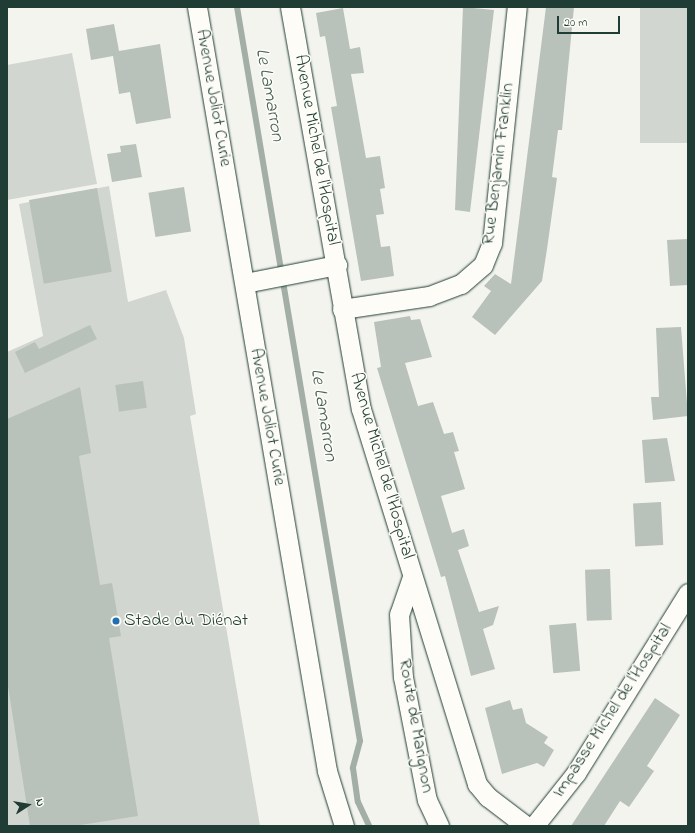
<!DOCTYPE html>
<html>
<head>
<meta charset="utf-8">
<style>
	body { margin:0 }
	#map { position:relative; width:695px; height:833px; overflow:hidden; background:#f4f4ef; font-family:"Indie Flower",sans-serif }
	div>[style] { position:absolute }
	.green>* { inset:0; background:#d1d6d1; transform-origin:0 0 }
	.stream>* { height:6px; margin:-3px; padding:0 3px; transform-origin:3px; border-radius:3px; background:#a3aea7 }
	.building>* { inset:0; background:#b9c1bb; transform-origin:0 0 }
	.roads { filter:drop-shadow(0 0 1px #1f3d34) drop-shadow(0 0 1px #1f3d34) }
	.minor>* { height:19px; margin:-9.5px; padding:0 9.5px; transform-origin:9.5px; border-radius:9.5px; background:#fdfcf7 }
	.dots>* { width:11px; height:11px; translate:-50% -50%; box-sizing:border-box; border:2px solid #fdfcf7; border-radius:50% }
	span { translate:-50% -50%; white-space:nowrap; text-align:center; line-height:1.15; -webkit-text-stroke:3px #fdfcf7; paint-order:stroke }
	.street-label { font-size:18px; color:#1f3d34 }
	.poi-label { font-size:18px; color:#1f3d34 }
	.left { translate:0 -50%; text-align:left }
	.water-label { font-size:19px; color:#475f56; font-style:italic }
	.frame { position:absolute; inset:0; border:8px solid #1f3d34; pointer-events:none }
	.north { position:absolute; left:8px; top:785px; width:40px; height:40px; -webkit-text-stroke:3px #fdfcf7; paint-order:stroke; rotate:78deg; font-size:11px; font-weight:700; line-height:16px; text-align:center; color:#1f3d34 }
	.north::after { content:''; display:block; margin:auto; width:14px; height:18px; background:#1f3d34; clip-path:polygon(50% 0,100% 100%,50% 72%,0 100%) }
	.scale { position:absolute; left:557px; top:16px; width:63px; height:18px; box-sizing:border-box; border:2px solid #1f3d34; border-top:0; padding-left:5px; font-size:12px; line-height:14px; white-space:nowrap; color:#1f3d34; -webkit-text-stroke:3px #fdfcf7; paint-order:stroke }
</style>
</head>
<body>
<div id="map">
	<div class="green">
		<i style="left:640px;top:7px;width:48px;height:136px"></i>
		<i style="clip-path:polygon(72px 53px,97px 184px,7px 200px,7px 65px)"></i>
		<i style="clip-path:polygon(109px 186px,128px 302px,166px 290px,184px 338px,196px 414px,190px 416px,260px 826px,7px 826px,7px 352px,43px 336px,19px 204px)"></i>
	</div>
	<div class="stream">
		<i style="left:237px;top:7px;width:744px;rotate:80.49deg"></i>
		<i style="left:360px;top:741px;width:28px;rotate:105deg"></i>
		<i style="left:353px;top:768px;width:34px;rotate:82deg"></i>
		<i style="left:358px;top:802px;width:26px;rotate:65deg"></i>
	</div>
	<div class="building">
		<i style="clip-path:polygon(463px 7px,494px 10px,470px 212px,455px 210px)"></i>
		<i style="clip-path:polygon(546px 7px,574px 7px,562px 130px,558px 130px,552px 177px,557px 178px,547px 249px,542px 281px,495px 335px,472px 317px,491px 291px,484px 286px,495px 274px,511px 284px)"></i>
		<i style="clip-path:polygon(343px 8px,350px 49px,360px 47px,364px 73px,351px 74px,366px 158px,380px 156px,385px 188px,380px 189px,384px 214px,376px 215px,381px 247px,390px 246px,394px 276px,361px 281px,331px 107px,337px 106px,325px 36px,320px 37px,316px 13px)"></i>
		<i style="clip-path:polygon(114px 24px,119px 51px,160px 44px,171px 118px,136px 124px,130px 92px,119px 94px,113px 56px,91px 60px,86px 29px)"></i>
		<i style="clip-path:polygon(136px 144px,142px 177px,112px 182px,107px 154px,121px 152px,120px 146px)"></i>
		<i style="left:184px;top:187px;width:45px;height:36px;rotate:81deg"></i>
		<i style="left:97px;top:188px;width:85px;height:69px;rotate:80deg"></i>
		<i style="clip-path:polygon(688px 239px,688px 285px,670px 286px,667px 240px)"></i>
		<i style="clip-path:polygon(410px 316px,411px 320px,420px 319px,432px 357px,405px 363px,418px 406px,433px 402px,444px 434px,453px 432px,459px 451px,454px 452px,465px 489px,441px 496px,452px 533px,464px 529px,469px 546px,458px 550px,479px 612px,499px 606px,493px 625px,483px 629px,495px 669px,471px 676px,445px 576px,441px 577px,377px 368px,381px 367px,374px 322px)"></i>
		<i style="clip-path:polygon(90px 325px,97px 339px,25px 373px,15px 352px,35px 342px,39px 349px)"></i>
		<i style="clip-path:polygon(681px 327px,688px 416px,653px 420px,651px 397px,659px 397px,656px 328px)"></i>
		<i style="left:143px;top:381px;width:27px;height:28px;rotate:82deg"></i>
		<i style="clip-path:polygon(80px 387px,91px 453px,79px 456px,100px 585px,112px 583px,121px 636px,109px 638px,138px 816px,74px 826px,30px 826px,7px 680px,7px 419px)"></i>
		<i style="clip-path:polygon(667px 438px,675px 481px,645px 483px,642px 440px)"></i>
		<i style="left:661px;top:502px;width:43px;height:28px;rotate:87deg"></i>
		<i style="left:610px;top:569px;width:51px;height:25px;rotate:88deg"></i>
		<i style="left:576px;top:623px;width:48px;height:27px;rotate:85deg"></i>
		<i style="clip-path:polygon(655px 698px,680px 715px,647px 766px,654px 771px,629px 807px,620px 801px,604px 826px,571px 826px)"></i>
		<i style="clip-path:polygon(510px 700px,513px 710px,522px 708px,526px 723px,548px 737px,544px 743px,554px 750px,544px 767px,537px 763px,502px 774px,485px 708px)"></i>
	</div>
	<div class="roads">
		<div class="minor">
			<i style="left:197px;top:7px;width:775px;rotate:80.34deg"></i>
			<i style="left:327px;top:771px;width:58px;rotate:72.8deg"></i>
			<i style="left:290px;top:7px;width:408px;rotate:80deg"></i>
			<i style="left:361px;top:409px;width:393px;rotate:72.8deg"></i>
			<i style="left:477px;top:784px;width:17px;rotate:50deg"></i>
			<i style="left:488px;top:797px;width:48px;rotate:37.3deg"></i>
			<i style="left:245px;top:283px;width:94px;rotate:-11.1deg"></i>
			<i style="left:342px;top:309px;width:88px;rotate:-8.5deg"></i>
			<i style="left:429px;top:296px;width:34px;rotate:-21deg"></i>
			<i style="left:461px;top:284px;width:29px;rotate:-41deg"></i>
			<i style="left:483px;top:265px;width:24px;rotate:-68deg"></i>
			<i style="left:492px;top:243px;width:237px;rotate:-84deg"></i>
			<i style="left:412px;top:577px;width:39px;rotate:109deg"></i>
			<i style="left:399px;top:614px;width:63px;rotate:86.4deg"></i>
			<i style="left:403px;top:677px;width:125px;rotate:79deg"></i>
			<i style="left:427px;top:800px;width:29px;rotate:65deg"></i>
			<i style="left:534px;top:826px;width:68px;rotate:-51.6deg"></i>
			<i style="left:576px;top:773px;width:212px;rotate:-58.1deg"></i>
		</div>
	</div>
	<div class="dots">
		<i style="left:116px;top:621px;background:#1f6fb2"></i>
	</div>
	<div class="street-label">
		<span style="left:213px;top:98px;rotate:80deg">Avenue Joliot Curie</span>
		<span style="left:316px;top:150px;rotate:80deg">Avenue Michel de l'Hospital</span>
		<span style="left:499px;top:164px;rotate:-83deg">Rue Benjamin Franklin</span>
		<span style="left:267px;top:417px;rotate:80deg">Avenue Joliot Curie</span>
		<span style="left:381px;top:466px;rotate:74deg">Avenue Michel de l'Hospital</span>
		<span style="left:613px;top:711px;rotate:-57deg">Impasse Michel de l'Hospital</span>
		<span style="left:415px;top:726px;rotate:80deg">Route de Marignon</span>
	</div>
	<div class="poi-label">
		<span class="left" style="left:124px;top:621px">Stade du Diénat</span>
	</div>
	<div class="water-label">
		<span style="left:269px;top:95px;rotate:80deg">Le Lamarron</span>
		<span style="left:323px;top:415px;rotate:81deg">Le Lamarron</span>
	</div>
	<div class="frame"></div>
	<div class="north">N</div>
	<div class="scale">20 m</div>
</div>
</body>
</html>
